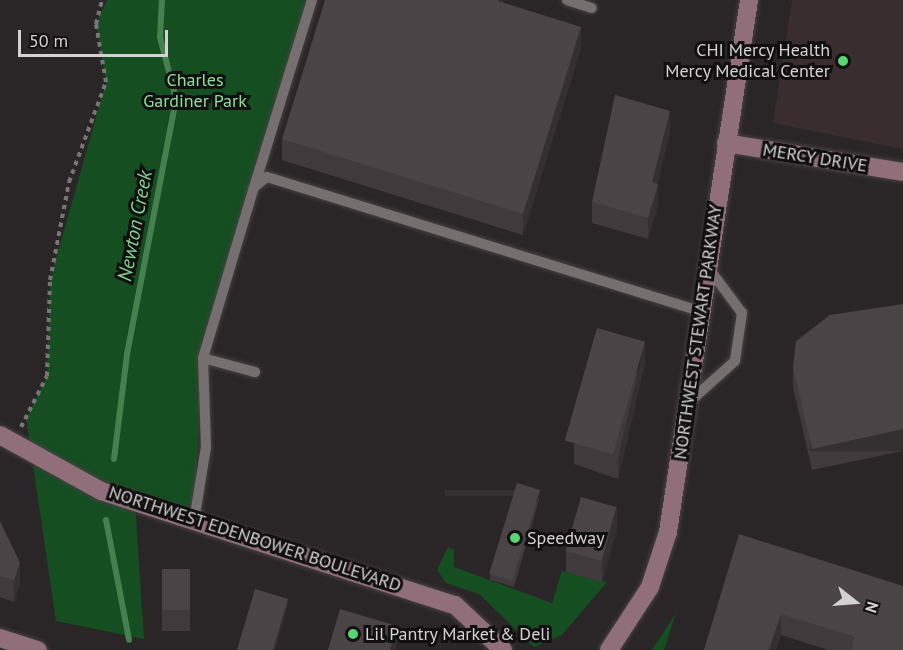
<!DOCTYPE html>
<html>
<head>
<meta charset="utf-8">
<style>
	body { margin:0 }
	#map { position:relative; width:903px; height:650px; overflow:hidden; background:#2a2527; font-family:"PT Sans",sans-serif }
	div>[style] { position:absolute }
	.built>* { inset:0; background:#392d30 }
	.green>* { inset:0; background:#144e21 }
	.stream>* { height:6px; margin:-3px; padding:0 3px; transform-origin:3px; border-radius:3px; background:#47804f }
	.path>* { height:4px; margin-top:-2px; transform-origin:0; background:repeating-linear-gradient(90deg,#797576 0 4.5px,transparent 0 9px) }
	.roads { filter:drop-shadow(0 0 2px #454142) drop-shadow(0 0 2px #454142) }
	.lane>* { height:10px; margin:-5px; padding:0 5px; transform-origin:5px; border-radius:5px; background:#756f70 }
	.secondary>* { height:18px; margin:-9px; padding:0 9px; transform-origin:9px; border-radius:9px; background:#916f7a }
	.wall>* { inset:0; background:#403a3c; transform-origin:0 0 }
	.shaded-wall>* { inset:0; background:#343031; transform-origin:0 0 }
	.building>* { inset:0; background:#4a4446; transform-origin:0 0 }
	.dots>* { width:16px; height:16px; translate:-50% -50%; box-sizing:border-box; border:3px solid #110f10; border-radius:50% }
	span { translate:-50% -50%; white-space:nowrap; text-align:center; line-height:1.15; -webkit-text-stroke:6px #110f10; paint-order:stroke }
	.poi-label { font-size:18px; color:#d4d1d2 }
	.right { translate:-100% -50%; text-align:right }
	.left { translate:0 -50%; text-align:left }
	.park-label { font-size:18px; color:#8edf98 }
	.street-label { font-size:18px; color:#d4d1d2 }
	.water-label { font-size:20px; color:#84d48e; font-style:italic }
	.north { position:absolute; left:825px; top:572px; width:60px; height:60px; -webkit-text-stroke:4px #110f10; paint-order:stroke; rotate:107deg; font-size:16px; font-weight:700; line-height:24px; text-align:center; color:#d4d1d2 }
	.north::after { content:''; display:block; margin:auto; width:21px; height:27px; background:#d4d1d2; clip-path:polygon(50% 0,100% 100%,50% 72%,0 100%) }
	.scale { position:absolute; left:18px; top:30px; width:150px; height:27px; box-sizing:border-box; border:3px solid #d4d1d2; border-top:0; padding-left:8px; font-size:18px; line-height:21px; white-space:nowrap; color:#d4d1d2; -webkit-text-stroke:4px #110f10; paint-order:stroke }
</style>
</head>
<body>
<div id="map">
	<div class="built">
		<i style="clip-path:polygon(792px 0,903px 0,903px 149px,773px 123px)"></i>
	</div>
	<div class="green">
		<i style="clip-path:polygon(107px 0,316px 0,201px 372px,194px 521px,135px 502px,144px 639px,56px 621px,26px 418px,47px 376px,50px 280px,106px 82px,96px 24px)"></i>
		<i style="clip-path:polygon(448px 547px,454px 550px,454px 567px,552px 603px,562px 571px,607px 582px,562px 635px,534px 647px,479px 594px,446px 583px,437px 570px)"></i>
		<i style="clip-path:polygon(676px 613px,664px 650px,652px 650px)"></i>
	</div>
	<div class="stream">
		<i style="left:114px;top:459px;width:106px;rotate:-82.9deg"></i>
		<i style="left:127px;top:354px;width:260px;rotate:-79.1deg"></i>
		<i style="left:176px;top:99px;width:64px;rotate:-104.5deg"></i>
		<i style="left:160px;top:37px;width:37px;rotate:-87deg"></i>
		<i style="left:106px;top:520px;width:122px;rotate:79.1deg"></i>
	</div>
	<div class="path">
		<i style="left:21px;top:427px;width:57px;rotate:-63deg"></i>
		<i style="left:47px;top:376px;width:96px;rotate:-88.2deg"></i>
		<i style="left:50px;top:280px;width:100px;rotate:-79deg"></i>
		<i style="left:69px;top:182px;width:107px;rotate:-69.7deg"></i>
		<i style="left:106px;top:82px;width:59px;rotate:-99.8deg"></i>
		<i style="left:96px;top:24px;width:25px;rotate:-76deg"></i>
	</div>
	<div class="roads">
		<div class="lane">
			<i style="left:567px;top:0;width:26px;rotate:18deg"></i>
			<i style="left:255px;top:184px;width:193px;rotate:-72.8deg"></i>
			<i style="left:203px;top:358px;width:54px;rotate:15.1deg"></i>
			<i style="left:687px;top:404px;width:64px;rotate:-41.9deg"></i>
			<i style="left:735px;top:361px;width:49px;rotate:-81.7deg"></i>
			<i style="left:742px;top:313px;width:59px;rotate:-126.7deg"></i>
			<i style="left:194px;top:521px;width:75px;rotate:-80.8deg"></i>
			<i style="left:206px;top:447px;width:89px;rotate:-91.9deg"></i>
			<i style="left:203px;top:358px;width:178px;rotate:-73.4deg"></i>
			<i style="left:254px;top:187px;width:16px;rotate:-38deg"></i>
			<i style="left:267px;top:177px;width:453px;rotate:17.2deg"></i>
		</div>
		<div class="secondary">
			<i style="left:726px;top:143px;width:179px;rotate:9.3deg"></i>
			<i style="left:0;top:435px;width:115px;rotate:29deg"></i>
			<i style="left:101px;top:491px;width:372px;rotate:17.9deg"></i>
			<i style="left:455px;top:605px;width:66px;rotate:43.2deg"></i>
			<i style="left:0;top:638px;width:40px;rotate:18deg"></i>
			<i style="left:609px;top:650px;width:75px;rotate:-56.9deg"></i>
			<i style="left:650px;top:587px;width:58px;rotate:-71.9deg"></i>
			<i style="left:668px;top:532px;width:538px;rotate:-81.34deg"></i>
		</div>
	</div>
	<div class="wall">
		<i style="clip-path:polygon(503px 0,503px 3px,581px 48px,523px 235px,282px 160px,282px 139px)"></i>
		<i style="clip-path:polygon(670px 132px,657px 184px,658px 205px,648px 239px,592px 223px,592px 202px)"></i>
		<i style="clip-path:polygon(903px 304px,903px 451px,812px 470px,793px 387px,793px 366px)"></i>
		<i style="clip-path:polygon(645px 363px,618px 479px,574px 464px,574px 443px)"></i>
		<i style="clip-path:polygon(540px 496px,514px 587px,490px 580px,490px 574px)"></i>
		<i style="clip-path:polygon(0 522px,20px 584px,14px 602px,0 597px)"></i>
		<i style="clip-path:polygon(617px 528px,602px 582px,566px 572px,566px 551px)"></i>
		<i style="clip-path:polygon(739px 534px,903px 650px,828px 650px,781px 635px)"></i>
		<i style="left:162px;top:569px;width:28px;height:62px"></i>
	</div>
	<div class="shaded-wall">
		<i style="clip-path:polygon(581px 27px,581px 48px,523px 235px,523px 214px)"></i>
		<i style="clip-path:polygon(670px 111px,670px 132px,653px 200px,658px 184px,658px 205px,648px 239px,648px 218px,652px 182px)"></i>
		<i style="clip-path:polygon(645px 342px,645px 363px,618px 479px,618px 458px)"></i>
		<i style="left:903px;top:429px;width:22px;height:93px;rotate:90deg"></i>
		<i style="left:540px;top:490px;width:6px;height:95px;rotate:90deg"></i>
		<i style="clip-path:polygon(617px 507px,617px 528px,602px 582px,602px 561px)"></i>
		<i style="clip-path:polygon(20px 563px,20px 584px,14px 602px,14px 580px)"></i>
		<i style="clip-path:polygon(288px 599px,288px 605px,275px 650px,273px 650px)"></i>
		<i style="clip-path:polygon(781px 614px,781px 635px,776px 650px,769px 650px)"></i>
		<i style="clip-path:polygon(397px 626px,397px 642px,395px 650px,390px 650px)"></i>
	</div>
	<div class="building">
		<i style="clip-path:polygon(325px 0,499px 0,498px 1px,581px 27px,523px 214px,282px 139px)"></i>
		<i style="clip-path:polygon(615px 95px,670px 111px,652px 182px,658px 184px,648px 218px,592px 202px)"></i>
		<i style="clip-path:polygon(903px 304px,903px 429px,812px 449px,793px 366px,796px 341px,830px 315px)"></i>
		<i style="left:597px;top:328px;width:50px;height:117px;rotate:16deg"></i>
		<i style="left:517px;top:483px;width:24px;height:95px;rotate:17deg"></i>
		<i style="left:581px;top:497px;width:37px;height:56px;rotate:16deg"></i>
		<i style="clip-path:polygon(0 521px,20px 563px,14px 580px,0 576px)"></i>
		<i style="clip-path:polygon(739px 534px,903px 586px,903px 650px,851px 650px,855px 637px,781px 614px,769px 650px,704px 650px)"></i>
		<i style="left:162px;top:569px;width:28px;height:41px"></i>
		<i style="clip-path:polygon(255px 589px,288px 599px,273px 650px,237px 650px)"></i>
		<i style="clip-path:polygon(340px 609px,397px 626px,390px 650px,328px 650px)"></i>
	</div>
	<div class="dots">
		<i style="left:843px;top:61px;background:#58d570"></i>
		<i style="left:515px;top:538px;background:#58d570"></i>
		<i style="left:353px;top:634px;background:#58d570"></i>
	</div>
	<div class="poi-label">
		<span class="right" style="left:830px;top:61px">CHI Mercy Health<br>Mercy Medical Center</span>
		<span class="left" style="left:527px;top:538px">Speedway</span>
		<span class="left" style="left:365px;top:634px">Lil Pantry Market &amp; Deli</span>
	</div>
	<div class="park-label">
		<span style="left:195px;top:91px">Charles<br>Gardiner Park</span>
	</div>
	<div class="street-label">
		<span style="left:815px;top:158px;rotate:9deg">MERCY DRIVE</span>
		<span style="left:698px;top:332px;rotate:-82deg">NORTHWEST STEWART PARKWAY</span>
		<span style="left:255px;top:539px;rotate:18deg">NORTHWEST EDENBOWER BOULEVARD</span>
	</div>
	<div class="water-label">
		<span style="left:135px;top:226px;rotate:-79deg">Newton Creek</span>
	</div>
	<div class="north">N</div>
	<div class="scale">50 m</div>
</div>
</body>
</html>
